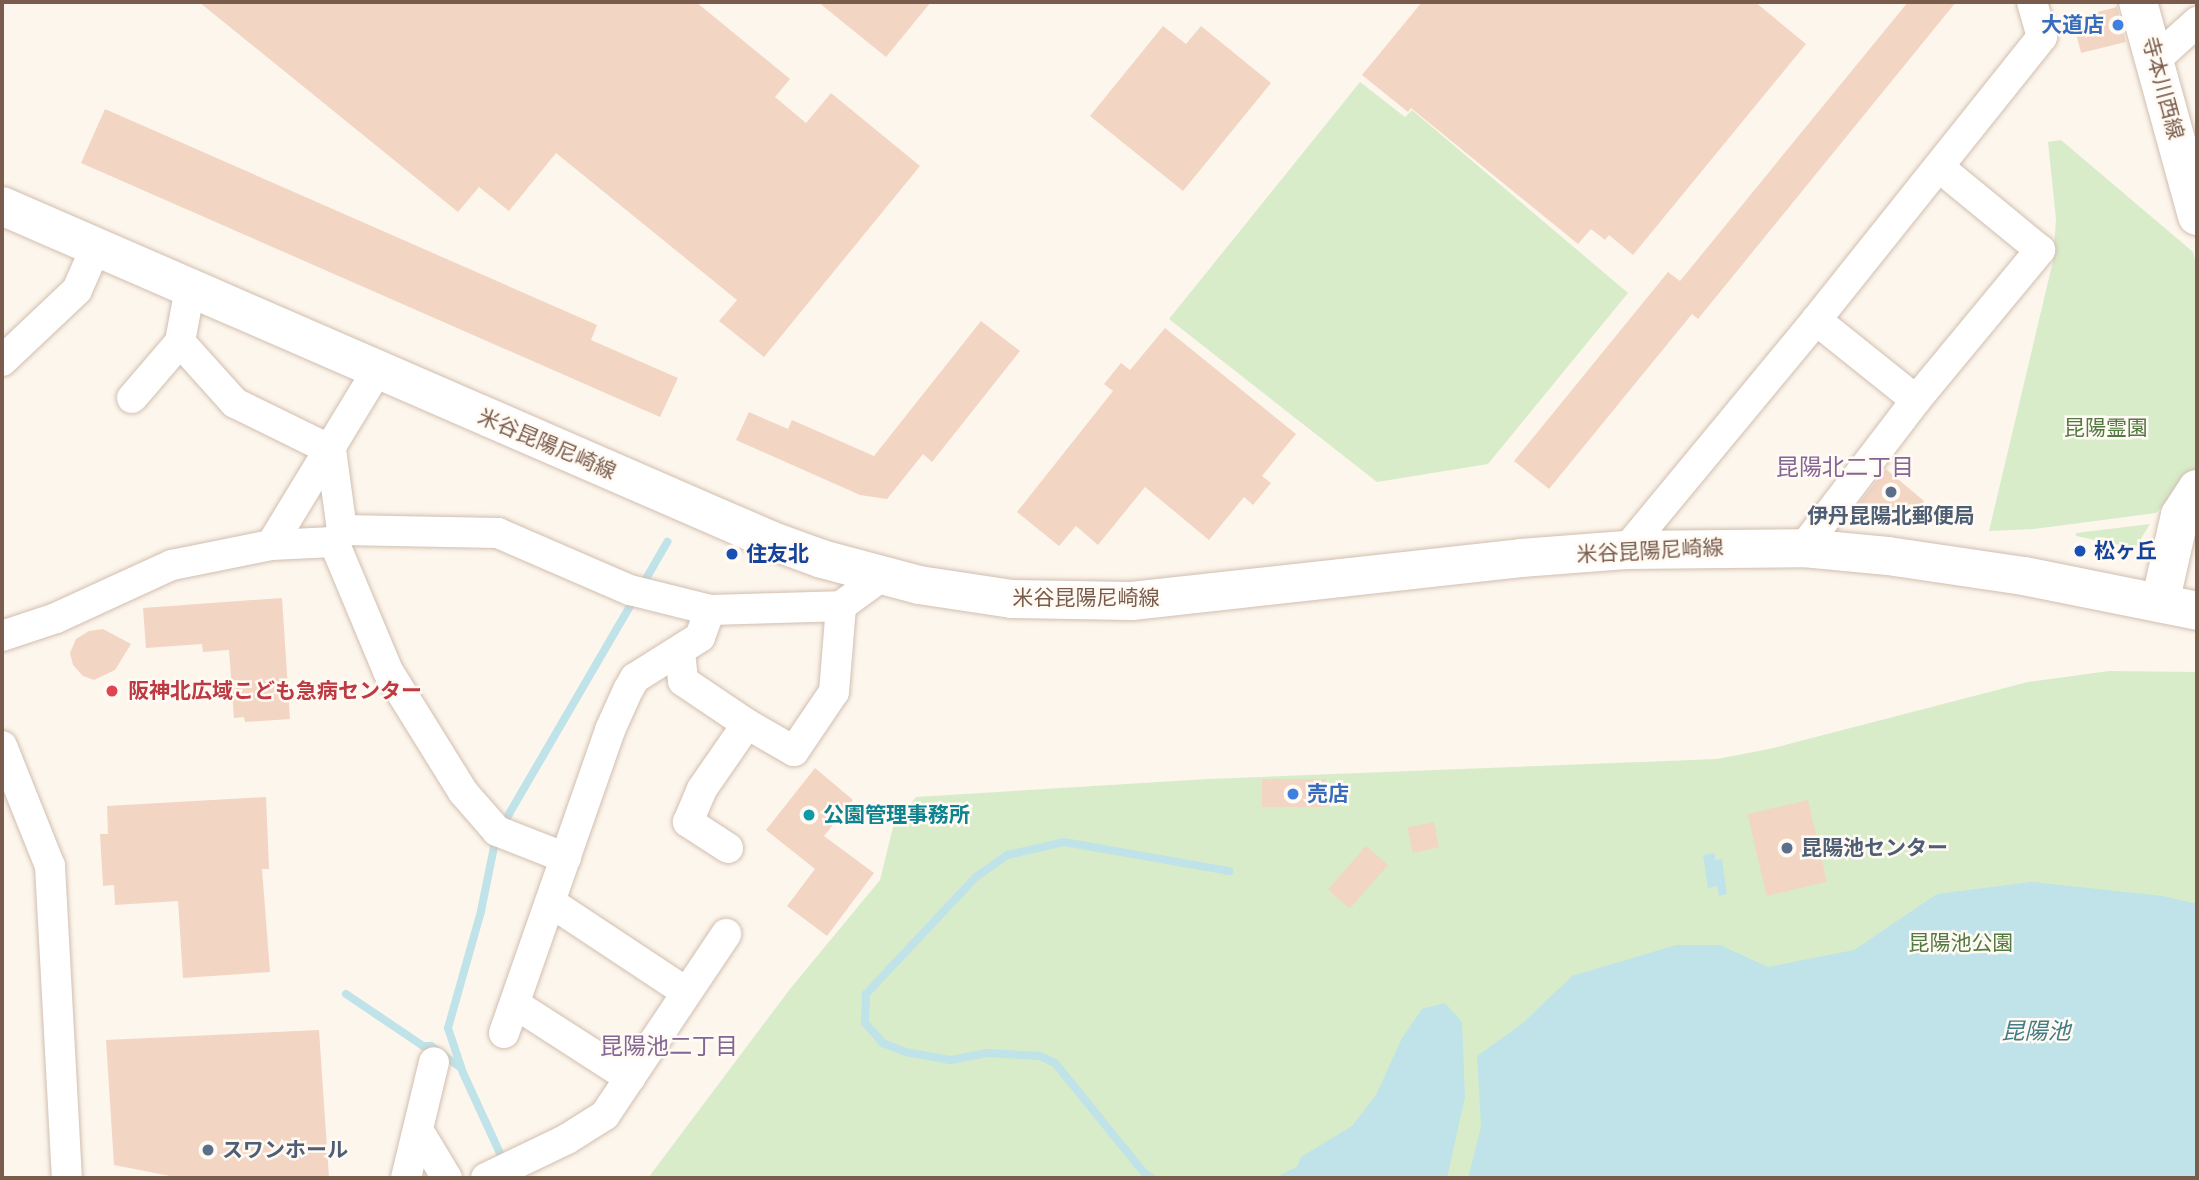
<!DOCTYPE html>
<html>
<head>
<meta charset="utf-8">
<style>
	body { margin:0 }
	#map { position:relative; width:2199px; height:1180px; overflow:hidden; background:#fdf6ec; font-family:Rubik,"Noto Sans JP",sans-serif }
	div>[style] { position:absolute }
	.green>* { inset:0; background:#d8ecc9 }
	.water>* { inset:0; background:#bfe3e8 }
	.stream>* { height:8px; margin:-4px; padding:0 4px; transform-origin:4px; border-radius:4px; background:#bfe3e8 }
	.building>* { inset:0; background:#f3d5c3; transform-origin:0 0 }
	.roads { filter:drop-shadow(0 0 2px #d1beb0) drop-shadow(0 0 2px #d1beb0) }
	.minor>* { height:30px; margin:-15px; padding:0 15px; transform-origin:15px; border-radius:15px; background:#fff }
	.secondary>* { height:38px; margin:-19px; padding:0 19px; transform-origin:19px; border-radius:19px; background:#fff }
	.dots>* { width:19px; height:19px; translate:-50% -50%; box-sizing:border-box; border:4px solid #fffaf3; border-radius:50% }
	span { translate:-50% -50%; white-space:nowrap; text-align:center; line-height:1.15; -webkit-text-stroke:5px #fffaf3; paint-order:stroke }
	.shop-label { font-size:21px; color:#366cbe; font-weight:700 }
	.right { translate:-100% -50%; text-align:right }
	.left { translate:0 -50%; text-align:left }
	.street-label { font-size:21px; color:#7a5c4d }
	.park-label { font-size:21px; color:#537a41 }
	.service-label { font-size:21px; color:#4e5e75; font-weight:700 }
	.transit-label { font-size:21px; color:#164399; font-weight:700 }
	.health-label { font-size:21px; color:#be3a42; font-weight:700 }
	.culture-label { font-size:21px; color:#0d838f; font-weight:700 }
	.neighbourhood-label { font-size:23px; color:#846695 }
	.water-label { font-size:23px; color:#437c86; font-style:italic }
	.frame { position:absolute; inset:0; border:4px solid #7a5c4d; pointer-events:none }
</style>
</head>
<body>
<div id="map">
	<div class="green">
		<i style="clip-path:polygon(1360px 82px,1405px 117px,1412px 110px,1628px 293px,1488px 464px,1377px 482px,1169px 319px)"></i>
		<i style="clip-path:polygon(2061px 140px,2193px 252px,2197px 268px,2197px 469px,2156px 513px,2034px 529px,1989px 531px,2053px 261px,2056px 219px,2048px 142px)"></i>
		<i style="clip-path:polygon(2150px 524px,2135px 548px,2076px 536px,2076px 533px)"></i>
		<i style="clip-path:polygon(2109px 671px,2197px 672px,2197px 1178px,648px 1178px,790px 989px,880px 880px,893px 827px,916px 797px,1208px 779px,1717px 759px,1769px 749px,2028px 682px)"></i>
	</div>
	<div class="water">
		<i style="clip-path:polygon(1715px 853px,1715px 860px,1722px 859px,1727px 894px,1719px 896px,1717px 886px,1708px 888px,1703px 855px)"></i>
		<i style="clip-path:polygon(2031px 882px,2163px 896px,2197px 904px,2197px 1178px,1468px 1178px,1481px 1127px,1477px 1056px,1523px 1023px,1572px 976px,1676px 945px,1720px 945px,1768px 967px,1854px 950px,1937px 894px)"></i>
		<i style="clip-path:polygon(1445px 1003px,1462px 1022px,1465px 1097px,1447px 1178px,1282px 1178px,1280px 1175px,1297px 1167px,1301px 1157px,1352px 1126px,1376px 1095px,1402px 1038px,1422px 1009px)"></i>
	</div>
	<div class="stream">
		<i style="left:346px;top:994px;width:93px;rotate:34deg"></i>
		<i style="left:423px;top:1046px;width:8px"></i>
		<i style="left:431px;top:1046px;width:36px;rotate:36deg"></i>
		<i style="left:504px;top:1162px;width:98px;rotate:-114.7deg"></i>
		<i style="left:463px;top:1073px;width:47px;rotate:-108.4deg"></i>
		<i style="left:448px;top:1028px;width:122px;rotate:-74.2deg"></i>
		<i style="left:481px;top:911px;width:70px;rotate:-78.5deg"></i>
		<i style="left:495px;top:842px;width:31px;rotate:-63deg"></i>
		<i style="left:509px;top:814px;width:315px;rotate:-59.8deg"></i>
		<i style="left:1152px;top:1178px;width:8px;rotate:-150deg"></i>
		<i style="left:1145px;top:1174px;width:143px;rotate:-129deg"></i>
		<i style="left:1055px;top:1063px;width:17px;rotate:-155deg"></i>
		<i style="left:1040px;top:1056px;width:53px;rotate:-176.8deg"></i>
		<i style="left:987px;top:1053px;width:38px;rotate:169deg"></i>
		<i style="left:950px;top:1060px;width:45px;rotate:-169.7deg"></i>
		<i style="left:906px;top:1052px;width:25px;rotate:-159deg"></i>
		<i style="left:883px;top:1043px;width:27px;rotate:-132deg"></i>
		<i style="left:865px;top:1023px;width:29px;rotate:-88deg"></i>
		<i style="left:866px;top:994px;width:161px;rotate:-46.8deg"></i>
		<i style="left:976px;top:877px;width:39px;rotate:-35deg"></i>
		<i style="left:1008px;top:855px;width:57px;rotate:-13.1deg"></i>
		<i style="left:1064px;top:842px;width:168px;rotate:10deg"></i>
	</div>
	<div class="building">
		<i style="clip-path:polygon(199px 2px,696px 2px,790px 79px,775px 97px,806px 123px,831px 93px,920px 166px,764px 357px,719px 321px,737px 300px,556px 153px,509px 211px,479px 187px,458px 212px)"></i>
		<i style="clip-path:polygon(818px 2px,931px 2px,886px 57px)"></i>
		<i style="clip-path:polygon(1422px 2px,1755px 2px,1806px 44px,1633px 255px,1609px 235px,1605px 240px,1591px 229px,1578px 244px,1411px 108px,1408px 112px,1362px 75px)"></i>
		<i style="clip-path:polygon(1908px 2px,1956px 2px,1698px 319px,1692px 314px,1549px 489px,1514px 461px,1668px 272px,1680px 281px)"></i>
		<i style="left:2117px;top:7px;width:36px;height:46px;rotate:76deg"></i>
		<i style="clip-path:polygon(1163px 26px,1186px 44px,1201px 26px,1271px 83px,1183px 191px,1090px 116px)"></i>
		<i style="clip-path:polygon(105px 109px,597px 325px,591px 340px,678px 378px,660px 417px,81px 163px)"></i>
		<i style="clip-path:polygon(981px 321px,1020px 351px,932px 462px,923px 454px,887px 499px,860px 495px,736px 440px,749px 412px,788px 429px,792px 420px,874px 456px)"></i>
		<i style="clip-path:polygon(1165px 328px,1296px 434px,1262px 476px,1271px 483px,1253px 505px,1244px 497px,1209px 540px,1145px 487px,1098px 545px,1076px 526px,1059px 546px,1017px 512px,1113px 391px,1104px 384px,1121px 363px,1130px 370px)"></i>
		<i style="clip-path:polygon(1886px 469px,1924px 501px,1911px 517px,1865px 511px,1859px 503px)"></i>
		<i style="clip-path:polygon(282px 598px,290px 719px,245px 722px,244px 717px,234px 718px,229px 650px,203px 652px,202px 644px,146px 648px,143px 608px)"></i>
		<i style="clip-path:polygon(103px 629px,131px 644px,115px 670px,94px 680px,83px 676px,73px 665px,70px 653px,76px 639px,89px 631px)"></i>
		<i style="clip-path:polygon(815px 768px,853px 800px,824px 836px,874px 873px,827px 936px,787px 906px,815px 869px,766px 830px)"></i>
		<i style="left:1326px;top:779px;width:28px;height:64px;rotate:90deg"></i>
		<i style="clip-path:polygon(266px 797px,269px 869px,262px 869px,270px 972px,183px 978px,178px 901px,115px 905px,114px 885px,103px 886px,100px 834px,108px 834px,107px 806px)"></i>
		<i style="left:1808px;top:800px;width:84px;height:62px;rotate:77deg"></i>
		<i style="left:1434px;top:822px;width:26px;height:27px;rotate:79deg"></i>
		<i style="left:1366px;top:846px;width:29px;height:58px;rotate:41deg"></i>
		<i style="clip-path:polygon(319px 1030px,329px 1178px,180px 1178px,114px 1165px,106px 1040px)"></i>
	</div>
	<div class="roads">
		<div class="minor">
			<i style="left:2155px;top:60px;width:57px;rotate:-42.1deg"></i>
			<i style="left:190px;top:288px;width:55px;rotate:100.5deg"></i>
			<i style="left:180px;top:342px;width:82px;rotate:48deg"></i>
			<i style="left:235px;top:403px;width:107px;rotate:26.1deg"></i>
			<i style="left:1816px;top:320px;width:128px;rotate:38.7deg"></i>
			<i style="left:2px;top:361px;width:103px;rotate:-43.4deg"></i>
			<i style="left:77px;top:290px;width:47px;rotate:-66.2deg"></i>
			<i style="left:132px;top:398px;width:74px;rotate:-49.4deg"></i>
			<i style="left:342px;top:530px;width:156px;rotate:1.1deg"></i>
			<i style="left:498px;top:533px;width:144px;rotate:23.4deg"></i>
			<i style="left:630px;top:590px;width:82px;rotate:14deg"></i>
			<i style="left:710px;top:610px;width:131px;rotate:-1.7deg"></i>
			<i style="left:841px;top:606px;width:51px;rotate:-36.2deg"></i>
			<i style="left:334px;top:542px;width:140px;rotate:67.3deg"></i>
			<i style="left:388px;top:671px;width:142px;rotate:58.2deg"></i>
			<i style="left:463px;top:792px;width:52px;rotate:48.9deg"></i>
			<i style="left:497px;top:831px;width:74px;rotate:21.4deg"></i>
			<i style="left:271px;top:545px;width:204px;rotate:-58.7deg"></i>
			<i style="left:1803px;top:548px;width:186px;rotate:-52.6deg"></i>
			<i style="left:1916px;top:400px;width:195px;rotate:-50.4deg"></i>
			<i style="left:2040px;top:250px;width:131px;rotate:-140.6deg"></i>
			<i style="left:1626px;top:550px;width:298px;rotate:-50.4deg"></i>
			<i style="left:1816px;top:320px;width:362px;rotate:-51.4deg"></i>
			<i style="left:2042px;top:37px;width:36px;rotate:-106deg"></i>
			<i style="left:2px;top:636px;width:57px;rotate:-18.4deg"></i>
			<i style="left:56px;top:618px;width:128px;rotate:-24.6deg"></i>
			<i style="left:172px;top:565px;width:101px;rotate:-11.4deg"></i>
			<i style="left:271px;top:545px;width:63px;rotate:-2.7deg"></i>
			<i style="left:334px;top:542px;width:14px;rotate:-56deg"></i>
			<i style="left:342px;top:530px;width:81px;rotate:-97.8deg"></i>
			<i style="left:680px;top:652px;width:29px;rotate:84deg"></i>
			<i style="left:683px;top:681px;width:77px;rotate:33.9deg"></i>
			<i style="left:747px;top:724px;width:54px;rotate:29.9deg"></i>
			<i style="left:794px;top:751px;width:71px;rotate:-55.9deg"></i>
			<i style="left:834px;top:692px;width:86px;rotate:-85.3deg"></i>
			<i style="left:2px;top:746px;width:129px;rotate:68.2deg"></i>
			<i style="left:50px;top:866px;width:312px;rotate:86.9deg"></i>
			<i style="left:728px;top:848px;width:48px;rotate:-147deg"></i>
			<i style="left:688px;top:822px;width:36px;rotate:-67deg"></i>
			<i style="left:702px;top:789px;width:79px;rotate:-55.3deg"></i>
			<i style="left:550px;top:902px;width:163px;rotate:33.5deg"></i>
			<i style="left:515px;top:1004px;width:137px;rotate:32.8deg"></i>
			<i style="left:504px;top:1033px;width:321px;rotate:-70.7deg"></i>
			<i style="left:610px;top:730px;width:44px;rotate:-65.8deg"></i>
			<i style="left:628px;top:690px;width:14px;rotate:-60deg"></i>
			<i style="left:635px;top:678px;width:77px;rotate:-32.2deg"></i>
			<i style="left:700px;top:637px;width:29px;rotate:-70deg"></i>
			<i style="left:418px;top:1130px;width:56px;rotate:58.9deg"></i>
			<i style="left:406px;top:1178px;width:119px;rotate:-76.4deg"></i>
			<i style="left:486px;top:1178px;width:90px;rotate:-25.7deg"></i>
			<i style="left:567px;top:1139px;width:45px;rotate:-32.3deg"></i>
			<i style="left:605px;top:1115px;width:218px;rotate:-56.2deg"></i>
		</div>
		<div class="secondary">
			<i style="left:2138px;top:2px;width:222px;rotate:74.6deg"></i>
			<i style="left:2px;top:206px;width:837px;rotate:23.5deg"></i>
			<i style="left:770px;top:540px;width:55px;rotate:20.1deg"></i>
			<i style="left:822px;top:559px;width:100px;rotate:15deg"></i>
			<i style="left:919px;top:585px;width:94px;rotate:8.6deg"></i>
			<i style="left:1012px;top:599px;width:120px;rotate:1deg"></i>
			<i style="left:1132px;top:601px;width:391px;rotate:-6.3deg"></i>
			<i style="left:1521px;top:558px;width:105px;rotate:-4.4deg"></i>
			<i style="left:1626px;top:550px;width:177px;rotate:-0.6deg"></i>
			<i style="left:1803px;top:548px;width:85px;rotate:5.4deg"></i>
			<i style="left:1888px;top:556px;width:137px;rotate:8.4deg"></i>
			<i style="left:2024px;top:576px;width:177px;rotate:11.4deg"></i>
			<i style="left:2160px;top:603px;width:90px;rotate:-77.2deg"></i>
			<i style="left:2180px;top:515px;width:31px;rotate:-57deg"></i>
		</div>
	</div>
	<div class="dots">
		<i style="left:2118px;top:25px;background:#3f7fe0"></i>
		<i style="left:1891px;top:492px;background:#5c6f8a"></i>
		<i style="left:2080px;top:551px;background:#1a4fb4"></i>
		<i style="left:732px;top:554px;background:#1a4fb4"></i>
		<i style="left:112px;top:691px;background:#e0444e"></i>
		<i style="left:1293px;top:794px;background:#3f7fe0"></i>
		<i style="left:809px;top:815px;background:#0f9aa8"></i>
		<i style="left:1787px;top:848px;background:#5c6f8a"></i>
		<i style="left:208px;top:1150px;background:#5c6f8a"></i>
	</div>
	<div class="shop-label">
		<span class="right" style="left:2104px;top:25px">大道店</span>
		<span class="left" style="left:1307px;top:794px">売店</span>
	</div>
	<div class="street-label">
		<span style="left:2163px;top:88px;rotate:75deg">寺本川西線</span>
		<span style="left:547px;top:444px;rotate:23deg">米谷昆陽尼崎線</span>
		<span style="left:1650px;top:551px;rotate:-3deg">米谷昆陽尼崎線</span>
		<span style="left:1086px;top:598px">米谷昆陽尼崎線</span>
	</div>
	<div class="park-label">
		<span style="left:2106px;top:428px">昆陽霊園</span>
		<span style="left:1961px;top:943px">昆陽池公園</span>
	</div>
	<div class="service-label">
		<span style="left:1891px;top:516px">伊丹昆陽北郵便局</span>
		<span class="left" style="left:1801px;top:848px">昆陽池センター</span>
		<span class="left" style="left:222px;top:1150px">スワンホール</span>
	</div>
	<div class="transit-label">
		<span class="left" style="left:2094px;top:551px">松ヶ丘</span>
		<span class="left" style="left:746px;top:554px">住友北</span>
	</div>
	<div class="health-label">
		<span class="left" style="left:128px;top:691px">阪神北広域こども急病センター</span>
	</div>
	<div class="culture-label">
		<span class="left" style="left:823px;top:815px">公園管理事務所</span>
	</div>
	<div class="neighbourhood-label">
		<span style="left:1845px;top:467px">昆陽北二丁目</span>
		<span style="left:669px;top:1046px">昆陽池二丁目</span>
	</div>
	<div class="water-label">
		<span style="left:2036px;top:1031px">昆陽池</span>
	</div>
	<div class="frame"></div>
</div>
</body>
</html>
